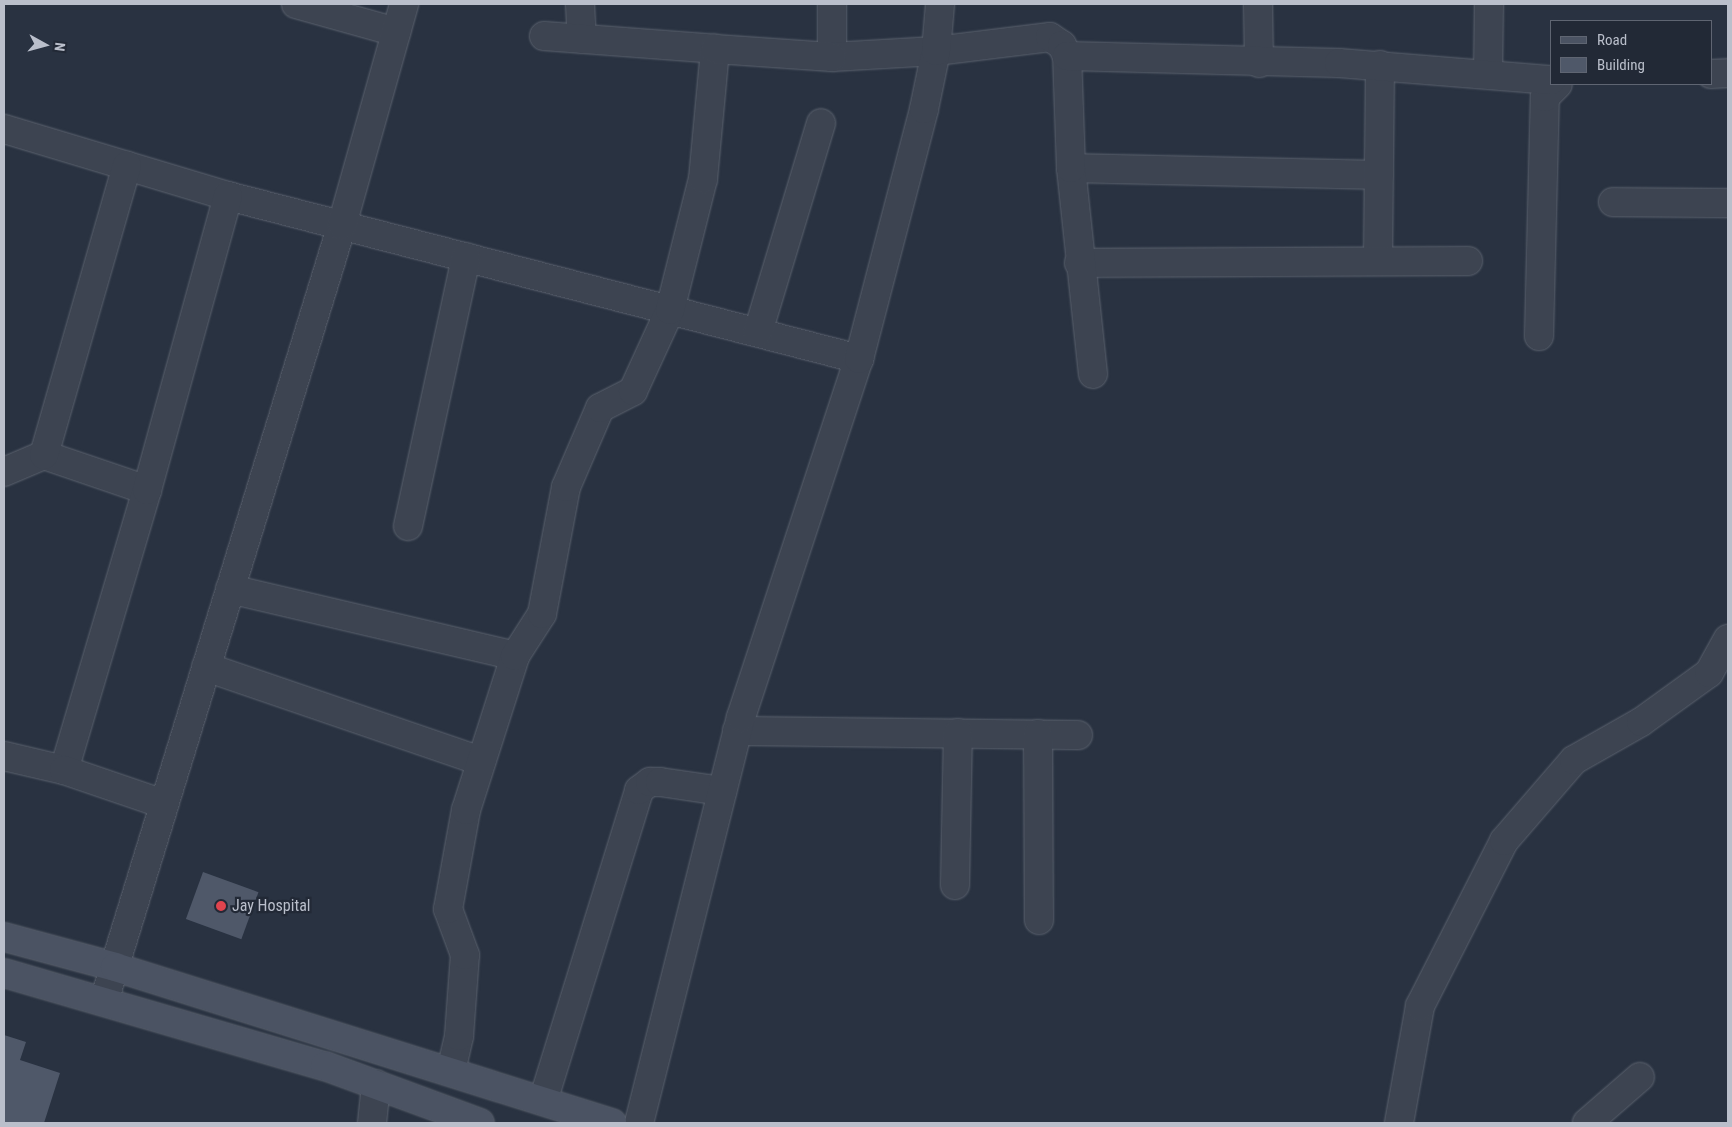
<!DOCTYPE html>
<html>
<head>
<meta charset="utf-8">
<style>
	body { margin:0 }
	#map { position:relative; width:1732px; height:1127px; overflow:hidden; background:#293241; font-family:"Roboto Condensed",sans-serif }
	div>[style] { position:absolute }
	.building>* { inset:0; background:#4f5869; transform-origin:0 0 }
	.roads { filter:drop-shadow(0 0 1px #5b626e) drop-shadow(0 0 1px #5b626e) }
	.street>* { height:28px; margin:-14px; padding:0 14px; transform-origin:14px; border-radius:14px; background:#3d4451 }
	.secondary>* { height:28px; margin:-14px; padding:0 14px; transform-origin:14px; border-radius:14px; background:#4b5363 }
	.dots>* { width:14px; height:14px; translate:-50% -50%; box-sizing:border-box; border:2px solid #222936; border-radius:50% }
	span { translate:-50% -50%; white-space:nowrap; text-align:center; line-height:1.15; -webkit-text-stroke:4.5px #222936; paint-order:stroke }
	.poi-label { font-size:16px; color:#babfcb }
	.left { translate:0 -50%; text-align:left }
	.frame { position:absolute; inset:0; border:5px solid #babfcb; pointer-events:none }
	.legend { position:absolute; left:1550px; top:20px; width:162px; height:65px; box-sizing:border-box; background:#222936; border:1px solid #5f6572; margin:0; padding:6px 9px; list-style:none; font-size:15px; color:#babfcb }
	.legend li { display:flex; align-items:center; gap:10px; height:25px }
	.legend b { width:25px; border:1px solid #5f6572 }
	.north { position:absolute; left:20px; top:20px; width:50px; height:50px; -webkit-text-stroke:4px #222936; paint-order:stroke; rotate:97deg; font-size:14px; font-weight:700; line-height:20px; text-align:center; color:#babfcb }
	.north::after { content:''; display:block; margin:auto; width:18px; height:22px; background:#babfcb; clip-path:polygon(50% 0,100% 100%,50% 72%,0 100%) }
</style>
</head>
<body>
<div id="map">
	<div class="building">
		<i style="left:203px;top:872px;width:59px;height:50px;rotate:20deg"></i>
		<i style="clip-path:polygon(4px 1035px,26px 1042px,20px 1060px,60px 1073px,44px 1123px,4px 1123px)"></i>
	</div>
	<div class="roads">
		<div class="street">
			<i style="left:296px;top:4px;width:104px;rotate:15.6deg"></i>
			<i style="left:580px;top:4px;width:35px;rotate:87deg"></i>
			<i style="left:832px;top:4px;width:53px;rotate:90deg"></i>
			<i style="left:832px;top:57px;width:104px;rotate:-3.3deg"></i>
			<i style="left:936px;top:51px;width:115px;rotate:-7deg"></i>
			<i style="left:1050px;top:37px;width:14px;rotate:34deg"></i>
			<i style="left:1062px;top:45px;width:12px;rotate:66deg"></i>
			<i style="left:1258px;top:4px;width:59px;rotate:89deg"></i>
			<i style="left:544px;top:36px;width:171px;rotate:4.3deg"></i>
			<i style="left:1488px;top:74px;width:70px;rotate:-89.2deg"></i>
			<i style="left:1711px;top:74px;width:17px;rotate:-3deg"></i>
			<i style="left:4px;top:129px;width:234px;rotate:16.7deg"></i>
			<i style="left:228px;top:196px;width:652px;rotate:14.48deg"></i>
			<i style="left:1071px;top:168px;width:308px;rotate:1.3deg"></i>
			<i style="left:1613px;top:202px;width:115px;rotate:0.5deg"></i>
			<i style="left:1378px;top:259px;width:194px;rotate:-89.4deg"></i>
			<i style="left:1079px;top:263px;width:389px;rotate:-0.3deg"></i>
			<i style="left:758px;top:332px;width:218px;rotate:-73.2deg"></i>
			<i style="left:1539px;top:336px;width:239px;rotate:-88.6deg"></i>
			<i style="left:1545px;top:97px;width:18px;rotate:-45deg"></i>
			<i style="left:1093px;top:374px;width:207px;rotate:-96.1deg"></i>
			<i style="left:1071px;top:168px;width:112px;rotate:-92deg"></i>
			<i style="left:1067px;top:56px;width:272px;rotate:1.5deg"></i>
			<i style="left:1339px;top:63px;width:213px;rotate:4.6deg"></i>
			<i style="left:44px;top:455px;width:109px;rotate:18.8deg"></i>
			<i style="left:147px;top:490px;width:292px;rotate:106.5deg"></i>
			<i style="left:4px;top:472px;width:43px;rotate:-23deg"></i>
			<i style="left:44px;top:455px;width:301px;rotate:-74deg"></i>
			<i style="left:147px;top:490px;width:305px;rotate:-74.6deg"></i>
			<i style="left:408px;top:526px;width:275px;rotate:-77.8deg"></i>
			<i style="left:230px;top:589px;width:293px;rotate:13.2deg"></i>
			<i style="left:206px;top:667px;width:291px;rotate:18.9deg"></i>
			<i style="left:737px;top:731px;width:341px;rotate:0.7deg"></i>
			<i style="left:1038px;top:734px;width:186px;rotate:89.7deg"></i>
			<i style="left:4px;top:756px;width:62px;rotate:13.1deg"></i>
			<i style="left:64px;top:770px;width:106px;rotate:18.8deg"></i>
			<i style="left:955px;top:885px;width:152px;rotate:-88.9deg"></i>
			<i style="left:104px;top:1001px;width:812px;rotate:-72.95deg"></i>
			<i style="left:342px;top:225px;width:230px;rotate:-74.3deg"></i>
			<i style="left:451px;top:1071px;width:36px;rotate:-77deg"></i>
			<i style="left:459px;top:1036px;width:81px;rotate:-85.8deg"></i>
			<i style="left:465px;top:955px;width:49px;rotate:-110.3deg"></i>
			<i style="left:448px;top:909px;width:101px;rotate:-79.7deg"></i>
			<i style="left:466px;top:810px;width:162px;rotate:-72.3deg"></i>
			<i style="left:515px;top:656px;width:50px;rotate:-57.3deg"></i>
			<i style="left:542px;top:614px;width:129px;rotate:-79.3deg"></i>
			<i style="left:566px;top:487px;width:86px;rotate:-66.7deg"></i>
			<i style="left:600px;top:408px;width:37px;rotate:-27deg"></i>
			<i style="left:633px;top:391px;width:89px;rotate:-65.4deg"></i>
			<i style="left:670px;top:310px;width:135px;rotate:-75.9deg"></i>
			<i style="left:703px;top:179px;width:131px;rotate:-84.7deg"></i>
			<i style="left:715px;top:49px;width:117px;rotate:3.9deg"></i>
			<i style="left:543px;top:1101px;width:325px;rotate:-72.8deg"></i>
			<i style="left:639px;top:790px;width:14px;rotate:-36deg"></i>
			<i style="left:650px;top:782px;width:10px"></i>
			<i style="left:660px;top:782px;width:63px;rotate:8.3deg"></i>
			<i style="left:372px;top:1123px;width:39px;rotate:-84deg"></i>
			<i style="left:639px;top:1123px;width:419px;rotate:-75.9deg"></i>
			<i style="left:741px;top:717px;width:377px;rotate:-71.8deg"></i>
			<i style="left:859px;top:359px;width:258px;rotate:-75.4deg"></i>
			<i style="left:924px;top:109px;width:59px;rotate:-78.3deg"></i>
			<i style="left:936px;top:51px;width:47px;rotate:-85.1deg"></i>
			<i style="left:1399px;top:1123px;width:119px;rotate:-79.8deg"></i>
			<i style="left:1420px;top:1006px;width:185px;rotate:-63deg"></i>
			<i style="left:1504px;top:841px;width:107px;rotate:-49.2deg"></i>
			<i style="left:1574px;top:760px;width:77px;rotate:-29.6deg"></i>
			<i style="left:1641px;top:722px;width:84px;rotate:-35.8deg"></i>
			<i style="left:1709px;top:673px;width:39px;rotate:-61deg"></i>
			<i style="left:1587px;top:1123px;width:70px;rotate:-41deg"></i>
		</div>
		<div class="secondary">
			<i style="left:4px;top:937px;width:115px;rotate:15.1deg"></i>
			<i style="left:115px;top:967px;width:521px;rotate:17.43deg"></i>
			<i style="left:4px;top:973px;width:334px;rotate:16.2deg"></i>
			<i style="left:325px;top:1066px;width:165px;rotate:20.2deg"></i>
		</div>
	</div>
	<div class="dots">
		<i style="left:221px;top:906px;background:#e0444e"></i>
	</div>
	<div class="poi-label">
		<span class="left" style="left:232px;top:906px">Jay Hospital</span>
	</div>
	<div class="frame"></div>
	<ul class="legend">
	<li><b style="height:6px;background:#4b5363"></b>Road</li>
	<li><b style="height:14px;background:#4f5869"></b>Building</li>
	</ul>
	<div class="north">N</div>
</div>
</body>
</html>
